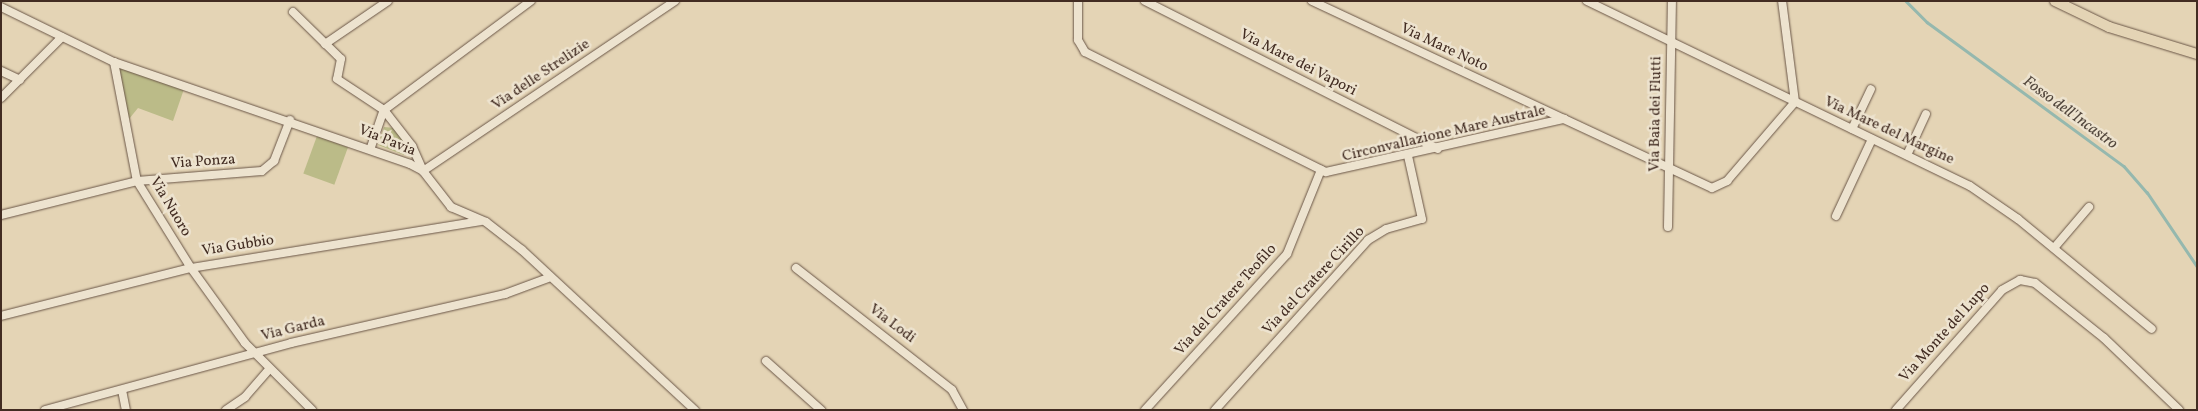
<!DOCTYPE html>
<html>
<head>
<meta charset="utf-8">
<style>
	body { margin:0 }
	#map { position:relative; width:2198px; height:411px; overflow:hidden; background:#e4d4b5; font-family:Vollkorn,serif }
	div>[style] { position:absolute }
	.green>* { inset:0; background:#bb8; transform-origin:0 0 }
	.stream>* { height:2.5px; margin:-1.25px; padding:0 1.25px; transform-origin:1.25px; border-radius:1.25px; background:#95b8ae }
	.roads { filter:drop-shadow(0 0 1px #6a5647) drop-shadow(0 0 1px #6a5647) }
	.minor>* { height:8px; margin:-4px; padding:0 4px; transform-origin:4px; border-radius:4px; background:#ede3cf }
	.major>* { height:10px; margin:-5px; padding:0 5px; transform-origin:5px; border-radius:5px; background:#e4d4b5 }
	span { translate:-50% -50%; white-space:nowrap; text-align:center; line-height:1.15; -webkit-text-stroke:5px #ede3cf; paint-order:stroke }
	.street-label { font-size:15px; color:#422c22 }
	.water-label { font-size:16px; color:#53483e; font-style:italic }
	.frame { position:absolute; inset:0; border:2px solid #422c22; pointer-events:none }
</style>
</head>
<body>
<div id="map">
	<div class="green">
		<i style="clip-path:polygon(119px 67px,184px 89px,173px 121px,138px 108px,129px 119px)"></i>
		<i style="clip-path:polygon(384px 127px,395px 128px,407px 144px,404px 155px,378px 145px)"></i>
		<i style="left:317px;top:136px;width:33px;height:40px;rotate:20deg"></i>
	</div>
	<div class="stream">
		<i style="left:1906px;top:1px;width:30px;rotate:45deg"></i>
		<i style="left:1927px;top:22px;width:244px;rotate:36.2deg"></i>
		<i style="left:2124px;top:166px;width:35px;rotate:49deg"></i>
		<i style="left:2147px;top:192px;width:89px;rotate:56deg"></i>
	</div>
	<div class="roads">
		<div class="minor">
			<i style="left:1078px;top:1px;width:39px;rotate:90deg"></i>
			<i style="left:1078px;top:40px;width:14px;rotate:60deg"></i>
			<i style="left:1085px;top:52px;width:269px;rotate:26.5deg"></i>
			<i style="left:1326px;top:172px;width:244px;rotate:-12.6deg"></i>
			<i style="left:1564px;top:119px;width:163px;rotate:25deg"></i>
			<i style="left:1712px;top:188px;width:17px;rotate:-25deg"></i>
			<i style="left:1727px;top:181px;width:104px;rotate:-49.3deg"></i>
			<i style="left:1795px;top:102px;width:102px;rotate:-97.3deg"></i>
			<i style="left:1145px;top:1px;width:328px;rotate:26.8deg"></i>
			<i style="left:1312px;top:1px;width:278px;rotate:25.1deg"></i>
			<i style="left:1587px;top:1px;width:425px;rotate:25.8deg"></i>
			<i style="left:1970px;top:186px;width:58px;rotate:34.5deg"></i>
			<i style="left:2018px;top:219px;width:173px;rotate:39.4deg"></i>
			<i style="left:1px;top:7px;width:126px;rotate:26deg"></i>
			<i style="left:114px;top:62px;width:313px;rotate:19deg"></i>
			<i style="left:410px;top:164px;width:15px;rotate:28deg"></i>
			<i style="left:423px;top:171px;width:46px;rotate:52.1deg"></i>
			<i style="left:451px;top:207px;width:38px;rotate:23deg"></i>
			<i style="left:486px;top:222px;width:46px;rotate:37.9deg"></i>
			<i style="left:522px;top:250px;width:236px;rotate:42.8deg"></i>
			<i style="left:293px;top:12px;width:67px;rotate:44.4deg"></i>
			<i style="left:341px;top:59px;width:20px;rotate:101deg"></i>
			<i style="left:337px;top:79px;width:56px;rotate:33.4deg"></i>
			<i style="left:384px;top:110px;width:46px;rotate:52.1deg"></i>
			<i style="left:412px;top:146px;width:27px;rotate:66deg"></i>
			<i style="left:325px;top:44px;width:76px;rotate:-34.3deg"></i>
			<i style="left:114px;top:62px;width:121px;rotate:79.1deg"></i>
			<i style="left:137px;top:181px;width:102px;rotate:58.2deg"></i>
			<i style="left:191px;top:268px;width:92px;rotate:54.2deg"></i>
			<i style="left:245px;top:343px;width:95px;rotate:45deg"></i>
			<i style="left:1px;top:71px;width:21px;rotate:25deg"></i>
			<i style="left:1px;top:98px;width:86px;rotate:-45deg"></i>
			<i style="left:384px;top:110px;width:183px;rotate:-36.6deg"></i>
			<i style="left:1852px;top:129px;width:44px;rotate:-64.6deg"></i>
			<i style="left:371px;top:147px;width:39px;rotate:-71deg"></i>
			<i style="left:1907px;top:155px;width:45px;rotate:-65.1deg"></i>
			<i style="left:423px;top:171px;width:304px;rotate:-34deg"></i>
			<i style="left:1px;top:215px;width:140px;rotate:-14deg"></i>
			<i style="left:137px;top:181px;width:125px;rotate:-4.6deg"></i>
			<i style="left:262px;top:171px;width:16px;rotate:-40deg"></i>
			<i style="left:274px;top:161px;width:44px;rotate:-68.7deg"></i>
			<i style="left:1836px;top:216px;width:85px;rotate:-64.9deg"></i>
			<i style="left:1668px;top:227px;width:226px;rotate:-89deg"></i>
			<i style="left:2054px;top:248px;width:54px;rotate:-49.5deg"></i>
			<i style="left:796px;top:268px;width:198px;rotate:38deg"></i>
			<i style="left:952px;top:390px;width:23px;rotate:61deg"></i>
			<i style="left:1px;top:316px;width:196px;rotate:-14.2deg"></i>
			<i style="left:191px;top:268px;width:293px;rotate:-9.2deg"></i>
			<i style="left:766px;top:361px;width:74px;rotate:41.7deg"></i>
			<i style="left:122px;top:390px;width:20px;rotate:79deg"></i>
			<i style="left:45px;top:410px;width:255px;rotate:-15.2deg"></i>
			<i style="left:291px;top:343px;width:220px;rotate:-12.9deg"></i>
			<i style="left:505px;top:294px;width:46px;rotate:-20.4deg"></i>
			<i style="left:226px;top:410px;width:23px;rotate:-34deg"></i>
			<i style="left:245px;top:397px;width:37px;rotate:-49deg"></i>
			<i style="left:1145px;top:410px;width:211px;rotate:-47.7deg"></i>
			<i style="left:1287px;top:254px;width:91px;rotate:-68deg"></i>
			<i style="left:1215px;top:410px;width:229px;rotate:-48deg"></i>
			<i style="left:1368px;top:240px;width:21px;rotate:-31deg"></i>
			<i style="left:1386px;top:229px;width:37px;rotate:-16deg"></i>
			<i style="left:1422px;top:219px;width:65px;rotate:-102.5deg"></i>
			<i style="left:1896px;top:410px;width:160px;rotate:-48.5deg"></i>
			<i style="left:2002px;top:290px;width:21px;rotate:-29deg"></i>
			<i style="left:2020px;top:280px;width:15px;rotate:11deg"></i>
			<i style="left:2035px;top:283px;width:88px;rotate:38.6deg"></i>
			<i style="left:2104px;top:338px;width:104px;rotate:43.8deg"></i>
		</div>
		<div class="major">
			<i style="left:2055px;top:1px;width:60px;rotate:25.7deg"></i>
			<i style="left:2109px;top:27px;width:92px;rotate:17.1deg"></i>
		</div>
	</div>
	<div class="street-label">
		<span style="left:1444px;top:48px;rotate:25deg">Via Mare Noto</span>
		<span style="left:1298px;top:63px;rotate:27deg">Via Mare dei Vapori</span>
		<span style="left:541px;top:75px;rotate:-34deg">Via delle Strelizie</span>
		<span style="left:1656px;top:114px;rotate:-89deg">Via Baia dei Flutti</span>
		<span style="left:1889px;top:131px;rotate:25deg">Via Mare del Margine</span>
		<span style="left:1444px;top:134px;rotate:-13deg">Circonvallazione Mare Australe</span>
		<span style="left:387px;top:141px;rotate:22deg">Via Pavia</span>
		<span style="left:203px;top:162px;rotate:-4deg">Via Ponza</span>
		<span style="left:170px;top:207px;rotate:59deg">Via Nuoro</span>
		<span style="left:238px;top:246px;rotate:-9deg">Via Gubbio</span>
		<span style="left:1314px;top:281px;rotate:-47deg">Via del Cratere Cirillo</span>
		<span style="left:1226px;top:300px;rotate:-48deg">Via del Cratere Teofilo</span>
		<span style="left:892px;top:324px;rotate:37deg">Via Lodi</span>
		<span style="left:293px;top:329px;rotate:-14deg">Via Garda</span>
		<span style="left:1945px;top:333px;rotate:-48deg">Via Monte del Lupo</span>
	</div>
	<div class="water-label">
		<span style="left:2070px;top:113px;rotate:36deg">Fosso dell'Incastro</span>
	</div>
	<div class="frame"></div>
</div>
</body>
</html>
